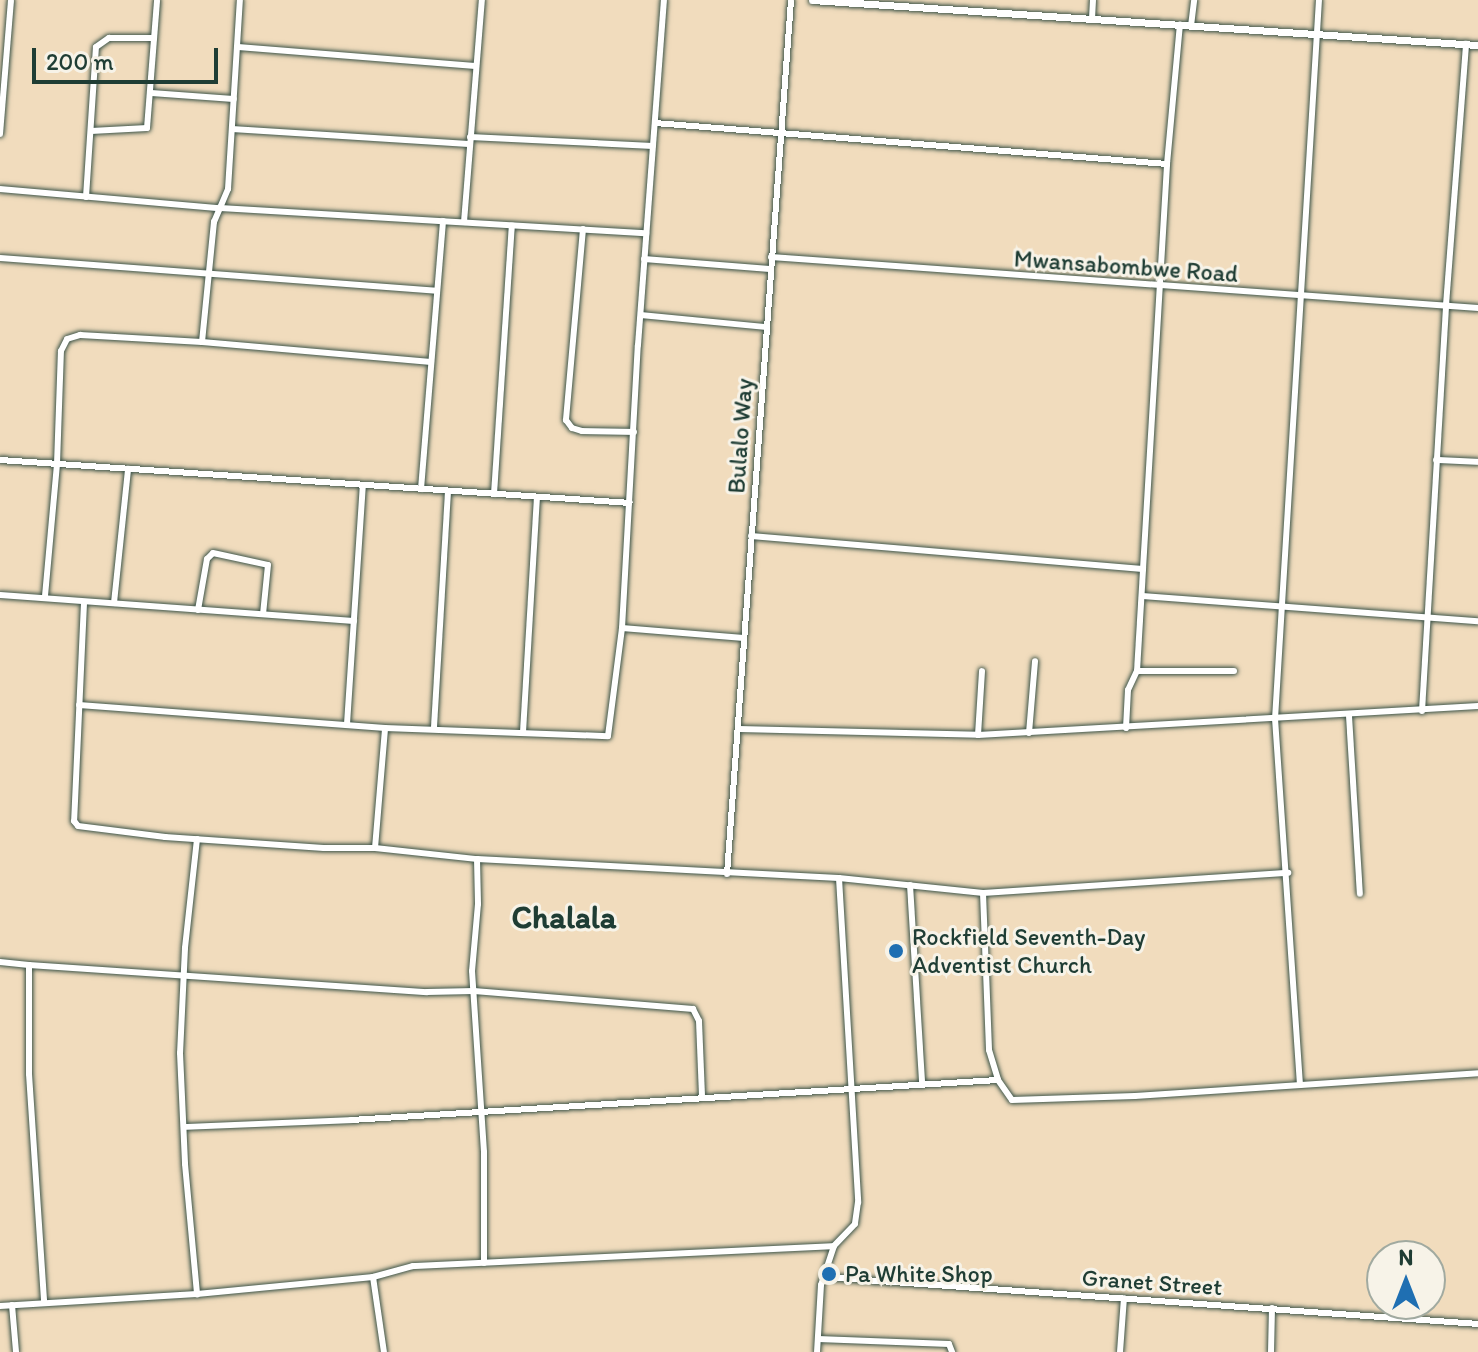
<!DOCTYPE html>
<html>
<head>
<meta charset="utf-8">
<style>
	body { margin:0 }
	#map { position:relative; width:1478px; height:1352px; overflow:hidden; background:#f1dcbd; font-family:Itim,sans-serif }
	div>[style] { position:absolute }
	.roads { filter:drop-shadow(0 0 2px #3e5549) drop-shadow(0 0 2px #3e5549) }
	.minor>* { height:6px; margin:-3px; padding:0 3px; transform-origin:3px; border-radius:3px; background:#fff }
	.tertiary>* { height:7px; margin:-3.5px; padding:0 3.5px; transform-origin:3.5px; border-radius:3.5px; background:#fff }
	.dots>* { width:22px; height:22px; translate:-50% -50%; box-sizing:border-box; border:4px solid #f7f3e8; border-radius:50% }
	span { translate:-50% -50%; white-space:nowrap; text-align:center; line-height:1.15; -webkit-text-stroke:6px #f7f3e8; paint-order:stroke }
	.street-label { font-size:24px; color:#1f3d34 }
	.poi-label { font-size:24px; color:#1f3d34 }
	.left { translate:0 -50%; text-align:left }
	.district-label { font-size:32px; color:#1f3d34; font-weight:700 }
	.north { position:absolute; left:1366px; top:1240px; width:80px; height:80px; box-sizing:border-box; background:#f7f3e8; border:2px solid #a1aaa0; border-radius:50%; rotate:0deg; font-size:22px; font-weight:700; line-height:32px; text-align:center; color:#1f3d34 }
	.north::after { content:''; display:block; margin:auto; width:28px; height:36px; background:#1f6fb2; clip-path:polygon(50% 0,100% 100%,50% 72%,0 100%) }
	.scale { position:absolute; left:32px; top:48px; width:186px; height:36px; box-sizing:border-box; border:4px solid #1f3d34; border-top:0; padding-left:10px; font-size:24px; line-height:28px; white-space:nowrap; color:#1f3d34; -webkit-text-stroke:6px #f7f3e8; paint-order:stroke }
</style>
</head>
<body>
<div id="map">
	<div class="roads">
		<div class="minor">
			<i style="left:1092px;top:19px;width:19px;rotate:-87deg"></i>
			<i style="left:1191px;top:26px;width:26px;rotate:-83deg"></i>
			<i style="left:238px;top:47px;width:238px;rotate:4.6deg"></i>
			<i style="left:151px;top:93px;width:83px;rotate:4.1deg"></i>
			<i style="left:655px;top:123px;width:514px;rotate:4.58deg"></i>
			<i style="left:232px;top:129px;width:237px;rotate:3.6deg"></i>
			<i style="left:91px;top:131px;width:56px;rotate:-3.1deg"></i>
			<i style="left:147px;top:128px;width:128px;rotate:-85.5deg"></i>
			<i style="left:0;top:134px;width:134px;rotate:-85.3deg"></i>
			<i style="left:470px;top:137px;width:183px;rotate:2.8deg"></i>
			<i style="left:0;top:189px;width:220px;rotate:5deg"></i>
			<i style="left:219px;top:208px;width:428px;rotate:3.4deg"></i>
			<i style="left:86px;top:197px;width:150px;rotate:-86.2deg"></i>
			<i style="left:96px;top:47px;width:16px;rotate:-35deg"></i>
			<i style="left:109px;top:38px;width:45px"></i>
			<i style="left:464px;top:222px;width:223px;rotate:-85.4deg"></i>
			<i style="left:583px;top:229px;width:192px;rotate:95.1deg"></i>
			<i style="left:566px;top:420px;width:10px;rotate:53deg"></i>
			<i style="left:572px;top:428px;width:10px;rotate:17deg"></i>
			<i style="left:582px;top:431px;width:52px;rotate:1.1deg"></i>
			<i style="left:771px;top:257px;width:709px;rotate:4.13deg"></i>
			<i style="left:0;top:258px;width:438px;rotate:4.3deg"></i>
			<i style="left:644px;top:259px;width:126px;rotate:4.5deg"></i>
			<i style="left:641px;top:315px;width:126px;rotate:5.5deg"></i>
			<i style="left:202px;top:342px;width:121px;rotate:-84.3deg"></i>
			<i style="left:214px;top:222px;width:36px;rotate:-67deg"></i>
			<i style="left:228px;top:189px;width:189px;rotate:-86.4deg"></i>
			<i style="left:0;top:460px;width:631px;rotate:3.9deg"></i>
			<i style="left:1436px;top:460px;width:42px;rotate:2.7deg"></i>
			<i style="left:421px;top:489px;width:269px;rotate:-85.3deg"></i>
			<i style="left:494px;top:494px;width:269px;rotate:-86.2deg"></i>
			<i style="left:751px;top:536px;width:393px;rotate:4.8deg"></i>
			<i style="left:1143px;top:569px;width:406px;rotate:-86.6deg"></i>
			<i style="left:1167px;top:164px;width:140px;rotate:-84.7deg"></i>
			<i style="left:0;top:595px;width:355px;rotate:4.2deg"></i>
			<i style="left:45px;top:596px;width:133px;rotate:-84.8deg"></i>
			<i style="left:57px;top:464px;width:113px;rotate:-88deg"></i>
			<i style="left:61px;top:351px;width:13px;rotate:-63deg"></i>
			<i style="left:67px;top:339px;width:14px;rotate:-17deg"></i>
			<i style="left:80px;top:335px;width:122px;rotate:3.3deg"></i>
			<i style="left:202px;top:342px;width:230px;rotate:5deg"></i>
			<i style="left:1142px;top:596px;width:337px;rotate:4.3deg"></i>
			<i style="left:84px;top:603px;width:218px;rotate:92.6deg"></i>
			<i style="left:74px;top:821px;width:6px;rotate:51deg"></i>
			<i style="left:78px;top:826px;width:88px;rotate:7.2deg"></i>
			<i style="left:165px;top:837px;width:159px;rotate:4deg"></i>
			<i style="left:324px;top:848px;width:51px"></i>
			<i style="left:375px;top:848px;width:103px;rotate:6.2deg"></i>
			<i style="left:477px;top:859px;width:362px;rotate:3deg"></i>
			<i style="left:839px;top:878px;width:325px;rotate:86.6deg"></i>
			<i style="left:858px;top:1202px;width:22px;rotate:98deg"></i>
			<i style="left:855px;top:1224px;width:30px;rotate:134deg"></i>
			<i style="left:834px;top:1246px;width:41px;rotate:108.4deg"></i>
			<i style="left:821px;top:1285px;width:67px;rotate:93.4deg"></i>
			<i style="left:114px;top:603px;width:135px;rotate:-84deg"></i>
			<i style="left:198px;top:610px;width:52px;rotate:-80deg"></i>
			<i style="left:207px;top:559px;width:8px;rotate:-45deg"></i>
			<i style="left:213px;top:553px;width:56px;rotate:12.3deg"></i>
			<i style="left:268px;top:565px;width:49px;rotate:95.8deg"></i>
			<i style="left:622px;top:628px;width:122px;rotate:4.7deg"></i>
			<i style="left:1137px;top:671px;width:97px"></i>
			<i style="left:79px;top:705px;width:307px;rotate:4.3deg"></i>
			<i style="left:385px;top:728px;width:223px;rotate:2.1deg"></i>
			<i style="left:608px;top:736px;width:109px;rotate:-82.6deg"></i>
			<i style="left:622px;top:628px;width:283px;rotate:-86.8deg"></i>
			<i style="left:638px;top:345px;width:346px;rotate:-85.7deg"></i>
			<i style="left:1422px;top:711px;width:407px;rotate:-86.6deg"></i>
			<i style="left:1446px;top:305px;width:262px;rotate:-85.6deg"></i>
			<i style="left:1349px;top:716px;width:178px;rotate:86.5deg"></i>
			<i style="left:347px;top:724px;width:239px;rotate:-86.2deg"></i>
			<i style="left:434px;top:727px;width:236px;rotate:-86.6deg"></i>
			<i style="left:1126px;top:728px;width:38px;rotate:-87deg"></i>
			<i style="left:1128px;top:690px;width:21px;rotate:-65deg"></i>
			<i style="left:1137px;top:671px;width:102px;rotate:-86.6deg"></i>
			<i style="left:739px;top:729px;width:239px;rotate:1.4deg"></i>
			<i style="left:978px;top:735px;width:501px;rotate:-3.32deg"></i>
			<i style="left:523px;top:732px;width:235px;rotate:-86.6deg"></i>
			<i style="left:1029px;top:733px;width:72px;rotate:-85.2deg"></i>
			<i style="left:978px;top:735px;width:64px;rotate:-86.4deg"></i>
			<i style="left:197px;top:839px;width:110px;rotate:96.3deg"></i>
			<i style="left:185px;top:948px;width:105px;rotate:92.7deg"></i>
			<i style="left:180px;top:1053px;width:111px;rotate:87.4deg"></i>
			<i style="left:185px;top:1164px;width:131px;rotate:84.7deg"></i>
			<i style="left:375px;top:848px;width:120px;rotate:-85.2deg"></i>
			<i style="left:477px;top:859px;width:45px;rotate:88.7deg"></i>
			<i style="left:478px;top:904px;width:67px;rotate:95.1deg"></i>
			<i style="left:472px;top:971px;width:181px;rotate:86.2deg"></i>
			<i style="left:484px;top:1152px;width:111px;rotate:90deg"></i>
			<i style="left:727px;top:874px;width:876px;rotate:-85.81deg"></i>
			<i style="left:839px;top:878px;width:145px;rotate:5.9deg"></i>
			<i style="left:983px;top:893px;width:306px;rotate:-3.8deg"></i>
			<i style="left:910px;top:885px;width:199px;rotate:86.5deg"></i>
			<i style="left:983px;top:893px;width:157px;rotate:87.8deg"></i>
			<i style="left:989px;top:1050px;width:31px;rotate:73deg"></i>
			<i style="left:998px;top:1080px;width:24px;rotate:55deg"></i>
			<i style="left:1012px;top:1100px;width:123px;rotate:-1.9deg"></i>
			<i style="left:1135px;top:1096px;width:344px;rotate:-3.8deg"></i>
			<i style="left:0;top:962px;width:29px;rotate:6deg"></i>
			<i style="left:29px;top:965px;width:109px;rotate:90deg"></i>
			<i style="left:29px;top:1074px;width:227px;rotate:86.2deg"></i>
			<i style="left:29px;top:965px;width:399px;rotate:3.9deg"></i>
			<i style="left:427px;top:992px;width:47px;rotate:-1.2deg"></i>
			<i style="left:474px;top:991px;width:220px;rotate:4.7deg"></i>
			<i style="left:693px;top:1009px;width:13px;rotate:63deg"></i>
			<i style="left:699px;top:1021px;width:76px;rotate:87.7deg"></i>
			<i style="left:1300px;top:1085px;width:367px;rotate:-93.9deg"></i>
			<i style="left:1275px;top:719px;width:720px;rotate:-86.5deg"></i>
			<i style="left:184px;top:1127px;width:167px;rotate:-2.4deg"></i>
			<i style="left:351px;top:1120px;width:648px;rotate:-3.54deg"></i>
			<i style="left:373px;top:1277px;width:76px;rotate:81.7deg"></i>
			<i style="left:823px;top:1277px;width:657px;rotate:4.1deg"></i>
			<i style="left:12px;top:1305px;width:47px;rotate:85.1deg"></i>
			<i style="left:0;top:1306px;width:197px;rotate:-3.5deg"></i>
			<i style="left:197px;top:1294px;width:177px;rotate:-5.5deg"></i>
			<i style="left:373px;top:1277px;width:41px;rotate:-15.4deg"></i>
			<i style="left:413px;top:1266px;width:421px;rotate:-2.7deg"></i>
			<i style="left:818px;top:1339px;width:131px;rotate:2.2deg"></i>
			<i style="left:949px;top:1344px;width:9px;rotate:69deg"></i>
			<i style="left:1120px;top:1352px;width:54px;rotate:-85.8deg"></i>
			<i style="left:1271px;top:1352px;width:44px;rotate:-88.7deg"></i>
		</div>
		<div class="tertiary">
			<i style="left:812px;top:0;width:668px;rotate:3.87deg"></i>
		</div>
	</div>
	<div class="dots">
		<i style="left:896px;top:951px;background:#1f6fb2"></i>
		<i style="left:829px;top:1274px;background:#1f6fb2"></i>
	</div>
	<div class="street-label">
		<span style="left:1126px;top:266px;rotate:4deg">Mwansabombwe Road</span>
		<span style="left:740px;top:436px;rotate:-86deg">Bulalo Way</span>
		<span style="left:1152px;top:1282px;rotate:4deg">Granet Street</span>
	</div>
	<div class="poi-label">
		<span class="left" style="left:912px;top:951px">Rockfield Seventh-Day<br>Adventist Church</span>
		<span class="left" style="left:845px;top:1274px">Pa White Shop</span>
	</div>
	<div class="district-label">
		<span style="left:564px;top:917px">Chalala</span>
	</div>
	<div class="north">N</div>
	<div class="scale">200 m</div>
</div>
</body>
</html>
